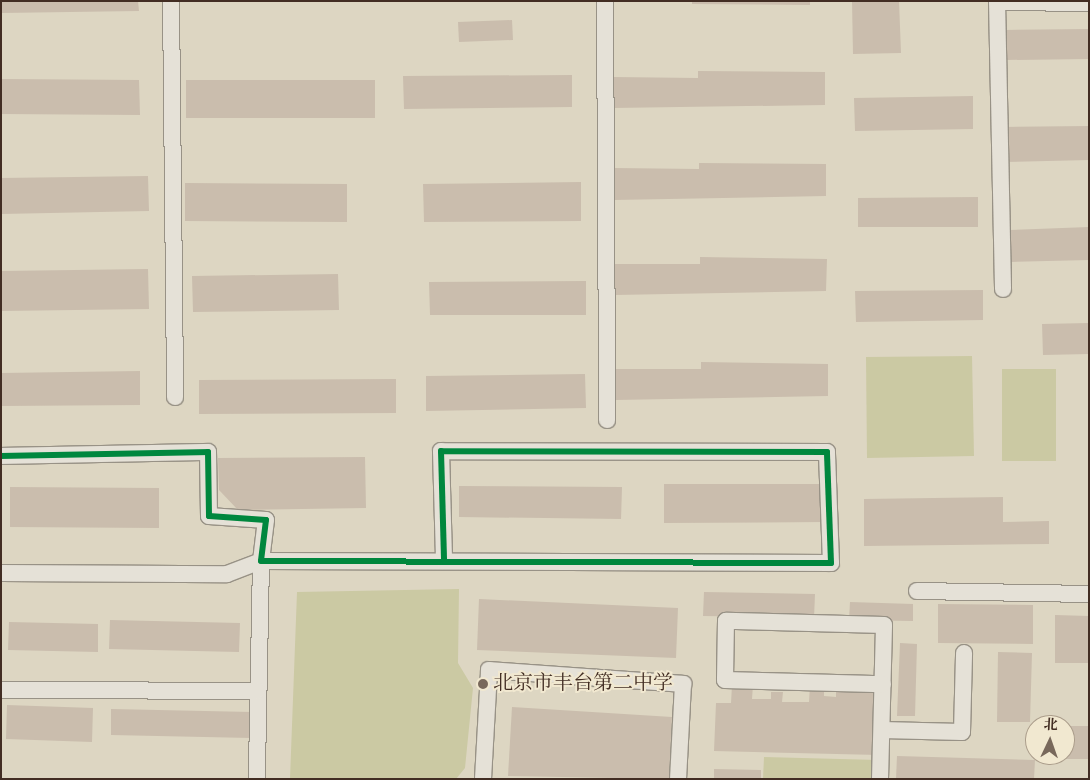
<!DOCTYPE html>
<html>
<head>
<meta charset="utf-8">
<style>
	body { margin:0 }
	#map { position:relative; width:1090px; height:780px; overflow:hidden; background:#ddd6c2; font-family:"Sorts Mill Goudy","Noto Serif SC",serif }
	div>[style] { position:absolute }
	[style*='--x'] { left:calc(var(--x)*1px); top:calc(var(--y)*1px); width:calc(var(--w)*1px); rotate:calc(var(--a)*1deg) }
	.green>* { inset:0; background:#cbc9a3 }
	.building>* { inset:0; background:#cabdad }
	.roads { filter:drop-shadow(1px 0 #989286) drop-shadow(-1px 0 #989286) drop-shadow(0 1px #989286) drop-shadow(0 -1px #989286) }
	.street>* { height:16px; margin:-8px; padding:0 8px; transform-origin:8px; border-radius:8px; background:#e5e1d7 }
	.cycleway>* { height:6px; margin:-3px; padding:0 3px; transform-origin:3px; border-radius:3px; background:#00873e }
	.dots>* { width:14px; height:14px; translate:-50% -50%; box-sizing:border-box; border:2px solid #f1e8d0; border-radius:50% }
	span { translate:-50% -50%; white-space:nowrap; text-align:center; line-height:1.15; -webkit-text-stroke:4px #f1e8d0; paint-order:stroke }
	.poi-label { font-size:20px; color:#422d23 }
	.left { translate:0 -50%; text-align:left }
	.frame { position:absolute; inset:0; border:2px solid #422d23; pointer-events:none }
	.north { position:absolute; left:1025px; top:715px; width:50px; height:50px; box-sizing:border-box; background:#f1e8d0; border:1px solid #ab9d8b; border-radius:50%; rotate:3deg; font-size:14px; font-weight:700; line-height:20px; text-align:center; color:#422d23 }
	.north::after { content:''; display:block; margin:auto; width:18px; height:22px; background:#78685b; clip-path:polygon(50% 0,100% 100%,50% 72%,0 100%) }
</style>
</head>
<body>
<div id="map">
	<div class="green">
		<div style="clip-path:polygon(972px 356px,974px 456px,867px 458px,866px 357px)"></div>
		<div style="clip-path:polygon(1002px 369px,1056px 369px,1056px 461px,1002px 461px)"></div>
		<div style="clip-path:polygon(459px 589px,458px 663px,473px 688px,465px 768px,456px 779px,290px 779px,297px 592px)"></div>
		<div style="clip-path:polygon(764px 757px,878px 760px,877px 779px,763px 779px)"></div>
	</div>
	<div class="building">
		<div style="clip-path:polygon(1px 1px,138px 1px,139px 11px,1px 13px)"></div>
		<div style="clip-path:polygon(692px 1px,810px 1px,810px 5px,692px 4px)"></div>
		<div style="clip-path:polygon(852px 1px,899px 1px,901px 53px,853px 54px)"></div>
		<div style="clip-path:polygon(512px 20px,513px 40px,459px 42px,458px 22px)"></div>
		<div style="clip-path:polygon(1089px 29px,1089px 59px,1006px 60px,1005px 30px)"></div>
		<div style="clip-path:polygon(698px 71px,825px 72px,825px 105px,613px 108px,613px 77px,698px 78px)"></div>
		<div style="clip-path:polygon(572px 75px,572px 107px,404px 109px,403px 76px)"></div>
		<div style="clip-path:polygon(1px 79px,139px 80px,140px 115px,1px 114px)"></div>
		<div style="clip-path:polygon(186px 80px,375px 80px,375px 118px,186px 118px)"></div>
		<div style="clip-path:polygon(973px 96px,973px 129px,855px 131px,854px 98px)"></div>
		<div style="clip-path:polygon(1089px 126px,1089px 160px,1005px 162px,1004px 127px)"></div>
		<div style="clip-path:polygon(699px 163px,826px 164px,826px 196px,614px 200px,614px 168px,699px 169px)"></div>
		<div style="clip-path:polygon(148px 176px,149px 211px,1px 214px,1px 178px)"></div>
		<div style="clip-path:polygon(581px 182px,581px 221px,424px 222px,423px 184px)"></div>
		<div style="clip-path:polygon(185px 183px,347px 184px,347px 222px,185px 221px)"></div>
		<div style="clip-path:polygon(978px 197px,978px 227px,858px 227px,858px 198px)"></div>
		<div style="clip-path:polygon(1089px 227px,1089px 260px,1011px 262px,1010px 230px)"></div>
		<div style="clip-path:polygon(700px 257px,827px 259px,826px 291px,615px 295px,615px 264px,700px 264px)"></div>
		<div style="clip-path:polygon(148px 269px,149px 309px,1px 311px,1px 271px)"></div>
		<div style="clip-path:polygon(338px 274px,339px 310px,193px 312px,192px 276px)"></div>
		<div style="clip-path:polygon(586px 281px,586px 315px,430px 315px,429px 282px)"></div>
		<div style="clip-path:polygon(983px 290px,983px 320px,856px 322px,855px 291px)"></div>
		<div style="clip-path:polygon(1089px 323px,1089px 354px,1043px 355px,1042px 324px)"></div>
		<div style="clip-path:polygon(701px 362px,828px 364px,828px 396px,616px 400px,616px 369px,701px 369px)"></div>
		<div style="clip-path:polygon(140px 371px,140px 405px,1px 406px,1px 373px)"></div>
		<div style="clip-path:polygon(585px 374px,586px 408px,426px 411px,426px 376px)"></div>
		<div style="clip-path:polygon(396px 379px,396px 413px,199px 414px,199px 380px)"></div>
		<div style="clip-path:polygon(365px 457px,366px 508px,238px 510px,219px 490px,218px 458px)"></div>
		<div style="clip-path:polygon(664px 484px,824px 484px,824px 522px,664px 523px)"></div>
		<div style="clip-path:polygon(459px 486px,622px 487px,621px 519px,459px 517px)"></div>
		<div style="clip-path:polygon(10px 487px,159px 488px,159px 528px,10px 527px)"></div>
		<div style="clip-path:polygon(1003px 497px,1003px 522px,1049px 521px,1049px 544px,864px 546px,864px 499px)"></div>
		<div style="clip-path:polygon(704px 592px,815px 594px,814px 618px,703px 616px)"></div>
		<div style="clip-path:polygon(479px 599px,678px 608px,676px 658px,477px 650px)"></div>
		<div style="clip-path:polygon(850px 602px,913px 604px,913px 621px,849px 620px)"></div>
		<div style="clip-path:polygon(938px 604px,1033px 605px,1033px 644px,938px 643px)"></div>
		<div style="clip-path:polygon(1055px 615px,1089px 616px,1089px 663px,1055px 663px)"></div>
		<div style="clip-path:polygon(110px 620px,240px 623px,239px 652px,109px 649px)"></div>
		<div style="clip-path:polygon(9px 622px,98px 624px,98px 652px,8px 650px)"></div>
		<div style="clip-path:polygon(900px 643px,917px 644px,915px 716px,897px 716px)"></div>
		<div style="clip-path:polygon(998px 652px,1032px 653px,1030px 722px,997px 722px)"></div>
		<div style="clip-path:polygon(732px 685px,753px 685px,752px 699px,771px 699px,771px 692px,783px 692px,782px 702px,809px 702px,810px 685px,824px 685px,824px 696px,836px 697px,836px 691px,881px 690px,879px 755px,714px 751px,716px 703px,731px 703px)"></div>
		<div style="clip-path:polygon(7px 705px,93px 708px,92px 742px,6px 739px)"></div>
		<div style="clip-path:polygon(512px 707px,672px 717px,669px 779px,508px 776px)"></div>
		<div style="clip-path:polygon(111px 709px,252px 712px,251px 738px,111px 735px)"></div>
		<div style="clip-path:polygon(1065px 726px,1089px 726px,1089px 759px,1054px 759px,1054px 755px,1065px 755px)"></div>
		<div style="clip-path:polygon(897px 756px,1035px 760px,1034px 779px,896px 779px)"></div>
		<div style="clip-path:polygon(714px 769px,761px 770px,761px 779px,714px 779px)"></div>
	</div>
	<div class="roads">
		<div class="street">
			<div style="--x:171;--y:1;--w:396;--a:89.4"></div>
			<div style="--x:605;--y:1;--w:419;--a:89.7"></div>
			<div style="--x:997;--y:1;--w:288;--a:88.8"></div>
			<div style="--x:997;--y:2;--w:92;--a:0.6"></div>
			<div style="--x:1;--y:456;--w:207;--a:-1.1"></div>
			<div style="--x:208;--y:452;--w:64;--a:89.1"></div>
			<div style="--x:209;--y:516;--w:57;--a:4"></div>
			<div style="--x:266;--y:520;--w:41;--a:97"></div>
			<div style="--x:261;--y:561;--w:570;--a:0.2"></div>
			<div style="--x:831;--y:563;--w:111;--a:-92.1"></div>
			<div style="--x:827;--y:452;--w:386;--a:-179.9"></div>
			<div style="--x:441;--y:451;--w:110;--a:88.4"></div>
			<div style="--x:1;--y:573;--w:226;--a:0.3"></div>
			<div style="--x:227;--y:574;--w:36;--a:-21"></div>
			<div style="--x:261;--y:561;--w:218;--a:91.1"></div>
			<div style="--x:917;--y:591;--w:172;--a:1"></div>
			<div style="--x:1;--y:690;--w:256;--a:0.2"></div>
			<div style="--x:882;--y:730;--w:80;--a:1.4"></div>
			<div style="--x:962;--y:732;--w:79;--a:-88.5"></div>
			<div style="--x:483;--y:779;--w:109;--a:-86.8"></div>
			<div style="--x:489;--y:670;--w:195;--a:4.1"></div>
			<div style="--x:683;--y:684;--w:95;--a:93"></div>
			<div style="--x:880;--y:779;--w:154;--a:-88.5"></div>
			<div style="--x:884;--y:625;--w:158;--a:-178.5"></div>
			<div style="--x:726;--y:621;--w:59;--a:91"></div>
			<div style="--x:725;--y:680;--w:158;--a:1.5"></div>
		</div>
	</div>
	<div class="cycleway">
		<div style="--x:1;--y:456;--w:207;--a:-1.1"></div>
		<div style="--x:208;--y:452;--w:64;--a:89.1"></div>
		<div style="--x:209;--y:516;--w:57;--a:4"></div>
		<div style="--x:266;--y:520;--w:41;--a:97"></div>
		<div style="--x:261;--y:561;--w:570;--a:0.2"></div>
		<div style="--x:831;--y:563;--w:111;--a:-92.1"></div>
		<div style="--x:827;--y:452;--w:386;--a:-179.9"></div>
		<div style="--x:441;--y:451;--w:110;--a:88.4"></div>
	</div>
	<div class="dots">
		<div style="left:483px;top:684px;background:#78685b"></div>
	</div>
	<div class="poi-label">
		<span class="left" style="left:493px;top:684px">北京市丰台第二中学</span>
	</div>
	<div class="frame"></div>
	<div class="north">北</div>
</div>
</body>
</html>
